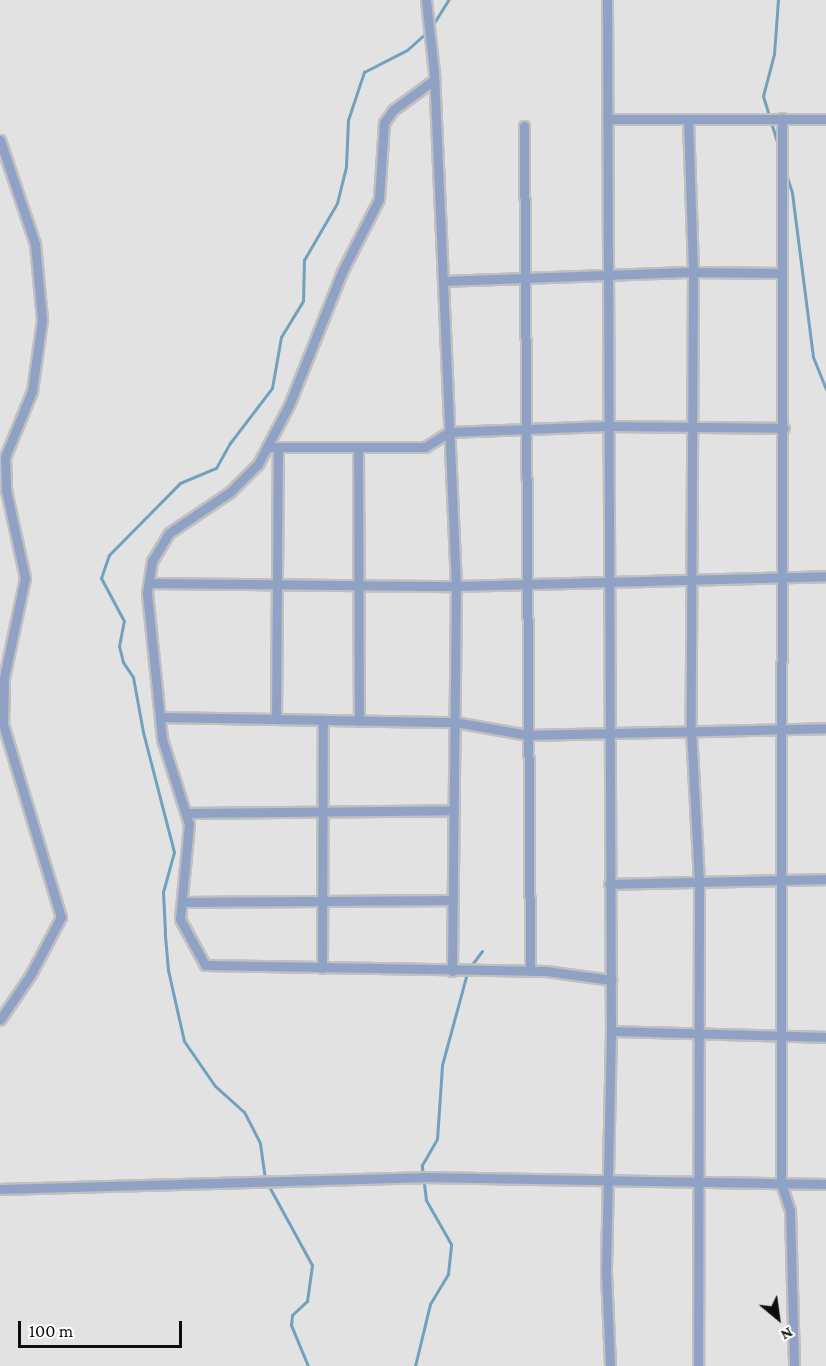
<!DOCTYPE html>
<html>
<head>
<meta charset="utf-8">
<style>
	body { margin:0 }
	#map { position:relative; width:826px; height:1366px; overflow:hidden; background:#e2e2e3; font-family:"Crimson Pro",serif }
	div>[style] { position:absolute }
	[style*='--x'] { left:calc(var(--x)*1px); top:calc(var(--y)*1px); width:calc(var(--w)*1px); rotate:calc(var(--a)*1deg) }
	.stream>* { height:3px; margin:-1.5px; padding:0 1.5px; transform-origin:1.5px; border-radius:1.5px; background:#72a1be }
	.roads { filter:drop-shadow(2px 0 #c0c0c1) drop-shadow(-2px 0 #c0c0c1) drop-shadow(0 2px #c0c0c1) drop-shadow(0 -2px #c0c0c1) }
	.street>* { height:9px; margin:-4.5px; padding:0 4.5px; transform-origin:4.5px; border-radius:4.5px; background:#8fa2c5 }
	span { translate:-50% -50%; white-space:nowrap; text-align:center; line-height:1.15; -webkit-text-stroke:5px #fff; paint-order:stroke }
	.north { position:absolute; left:748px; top:1288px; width:60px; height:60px; -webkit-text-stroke:4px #fff; paint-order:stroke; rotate:151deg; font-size:16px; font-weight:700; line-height:24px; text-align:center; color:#0d0d0e }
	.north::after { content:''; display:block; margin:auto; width:21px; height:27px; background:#0d0d0e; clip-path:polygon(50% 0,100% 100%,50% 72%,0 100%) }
	.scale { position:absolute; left:18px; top:1321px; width:164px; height:27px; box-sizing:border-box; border:3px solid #0d0d0e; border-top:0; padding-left:8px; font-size:18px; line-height:21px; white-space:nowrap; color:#0d0d0e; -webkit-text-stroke:4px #fff; paint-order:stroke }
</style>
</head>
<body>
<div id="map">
	<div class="stream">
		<div style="--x:432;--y:26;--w:31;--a:-58"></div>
		<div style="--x:778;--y:145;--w:51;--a:-107"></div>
		<div style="--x:763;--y:96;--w:43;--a:-75.3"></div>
		<div style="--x:774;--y:54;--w:54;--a:-85.8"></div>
		<div style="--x:785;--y:171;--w:23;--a:72"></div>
		<div style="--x:792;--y:193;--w:165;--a:82.7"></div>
		<div style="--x:813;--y:357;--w:35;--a:68"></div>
		<div style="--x:470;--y:967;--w:20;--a:-53"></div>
		<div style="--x:308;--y:1366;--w:44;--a:-112.5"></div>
		<div style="--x:291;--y:1325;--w:10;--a:-84"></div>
		<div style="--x:292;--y:1315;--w:21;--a:-43"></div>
		<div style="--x:307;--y:1301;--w:36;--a:-82"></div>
		<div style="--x:312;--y:1265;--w:98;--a:-118.7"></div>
		<div style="--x:265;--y:1179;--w:36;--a:-98"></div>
		<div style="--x:260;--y:1143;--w:35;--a:-117"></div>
		<div style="--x:244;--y:1112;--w:39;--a:-138"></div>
		<div style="--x:215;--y:1086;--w:55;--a:-124.6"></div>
		<div style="--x:184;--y:1041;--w:73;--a:-102.7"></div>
		<div style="--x:168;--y:970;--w:38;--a:-95"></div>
		<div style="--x:165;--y:932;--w:40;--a:-92.9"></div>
		<div style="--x:163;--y:892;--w:41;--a:-74.6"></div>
		<div style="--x:174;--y:852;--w:124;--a:-104.5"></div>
		<div style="--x:143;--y:732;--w:56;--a:-100.3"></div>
		<div style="--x:133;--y:677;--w:18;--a:-124"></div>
		<div style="--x:123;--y:662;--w:16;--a:-104"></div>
		<div style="--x:119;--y:646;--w:25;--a:-79"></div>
		<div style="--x:124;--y:621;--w:49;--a:-118.1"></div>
		<div style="--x:101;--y:578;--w:24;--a:-71"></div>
		<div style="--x:109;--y:555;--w:101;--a:-45.4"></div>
		<div style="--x:180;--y:483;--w:39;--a:-23"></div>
		<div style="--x:216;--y:468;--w:29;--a:-61"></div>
		<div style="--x:230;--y:443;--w:69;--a:-52.6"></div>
		<div style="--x:272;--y:388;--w:52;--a:-80"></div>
		<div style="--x:281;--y:337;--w:42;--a:-58.6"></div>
		<div style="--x:303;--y:301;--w:41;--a:-88.6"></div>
		<div style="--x:304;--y:260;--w:66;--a:-59.9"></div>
		<div style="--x:337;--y:203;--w:38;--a:-76"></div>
		<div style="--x:346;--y:166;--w:46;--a:-87.5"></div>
		<div style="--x:348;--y:120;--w:51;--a:-71.6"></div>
		<div style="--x:364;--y:72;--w:48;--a:-27.1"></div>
		<div style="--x:407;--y:50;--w:28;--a:-42"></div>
		<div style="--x:415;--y:1366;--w:64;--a:-76.4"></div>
		<div style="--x:430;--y:1304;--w:35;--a:-59"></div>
		<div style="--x:448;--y:1274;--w:30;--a:-84"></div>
		<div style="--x:451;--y:1244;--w:51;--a:-119.6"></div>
		<div style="--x:426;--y:1200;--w:35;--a:-97"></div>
		<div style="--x:422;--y:1165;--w:30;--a:-60"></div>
		<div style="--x:437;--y:1139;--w:74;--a:-86.1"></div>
		<div style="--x:442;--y:1065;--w:95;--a:-74.8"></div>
	</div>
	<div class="roads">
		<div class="street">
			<div style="--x:426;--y:0;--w:72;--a:83.7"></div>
			<div style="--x:434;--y:72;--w:514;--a:87.55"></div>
			<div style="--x:456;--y:586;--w:385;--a:90.6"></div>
			<div style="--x:607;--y:0;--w:1031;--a:89.78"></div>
			<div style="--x:611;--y:1031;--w:242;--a:91.2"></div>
			<div style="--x:606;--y:1273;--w:93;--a:87.5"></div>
			<div style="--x:434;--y:80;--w:51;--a:143.8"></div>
			<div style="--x:393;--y:110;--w:16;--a:125"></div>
			<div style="--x:384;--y:123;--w:76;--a:93.8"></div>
			<div style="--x:379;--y:199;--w:82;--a:116.9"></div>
			<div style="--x:342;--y:272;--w:143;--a:111.7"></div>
			<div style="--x:289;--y:405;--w:67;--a:117.7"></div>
			<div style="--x:258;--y:464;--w:40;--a:135"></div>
			<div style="--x:230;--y:492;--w:73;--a:146.1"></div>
			<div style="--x:169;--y:533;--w:33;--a:121"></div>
			<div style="--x:152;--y:561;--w:32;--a:99"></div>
			<div style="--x:147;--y:593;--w:147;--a:84.1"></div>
			<div style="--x:162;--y:739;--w:89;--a:72.4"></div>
			<div style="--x:189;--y:824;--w:95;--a:95.4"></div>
			<div style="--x:180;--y:919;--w:52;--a:61.5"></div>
			<div style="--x:205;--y:965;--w:341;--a:1"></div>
			<div style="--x:546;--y:971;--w:66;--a:7.9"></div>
			<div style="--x:782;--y:118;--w:1065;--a:90.05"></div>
			<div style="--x:781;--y:1183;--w:28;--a:72"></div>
			<div style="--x:790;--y:1210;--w:156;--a:88.5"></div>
			<div style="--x:607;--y:119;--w:219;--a:0"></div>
			<div style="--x:688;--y:119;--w:153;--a:88.1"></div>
			<div style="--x:693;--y:272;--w:457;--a:90.3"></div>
			<div style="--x:691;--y:729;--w:152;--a:87"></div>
			<div style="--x:699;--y:881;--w:485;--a:90.1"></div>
			<div style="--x:524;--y:126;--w:845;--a:89.59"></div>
			<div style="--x:0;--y:140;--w:110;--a:71.4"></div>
			<div style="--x:35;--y:244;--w:76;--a:84.7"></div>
			<div style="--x:42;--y:320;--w:72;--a:98"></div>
			<div style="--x:32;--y:391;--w:71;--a:112.2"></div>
			<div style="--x:5;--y:457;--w:33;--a:88"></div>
			<div style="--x:6;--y:490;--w:90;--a:77.8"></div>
			<div style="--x:25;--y:578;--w:102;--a:101.9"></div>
			<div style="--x:4;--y:678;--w:46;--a:91.2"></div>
			<div style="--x:3;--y:724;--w:202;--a:73.3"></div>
			<div style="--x:61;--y:917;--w:64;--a:117.8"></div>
			<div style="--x:31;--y:974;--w:55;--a:124"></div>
			<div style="--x:443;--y:281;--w:250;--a:-2.1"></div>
			<div style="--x:693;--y:272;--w:89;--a:0.6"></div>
			<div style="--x:267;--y:447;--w:158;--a:0"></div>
			<div style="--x:425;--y:447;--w:28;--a:-32"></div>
			<div style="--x:449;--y:432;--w:157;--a:-2.2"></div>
			<div style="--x:606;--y:426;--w:178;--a:0.6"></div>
			<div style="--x:358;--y:447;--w:274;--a:89.8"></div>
			<div style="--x:149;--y:583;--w:307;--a:0.6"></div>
			<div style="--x:456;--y:586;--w:370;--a:-1.5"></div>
			<div style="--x:161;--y:717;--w:294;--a:1"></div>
			<div style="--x:455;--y:722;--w:74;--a:10.1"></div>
			<div style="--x:528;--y:735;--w:298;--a:-1.3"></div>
			<div style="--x:276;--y:719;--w:272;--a:-89.6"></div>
			<div style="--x:186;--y:813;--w:268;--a:-0.6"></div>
			<div style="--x:609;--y:884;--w:217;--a:-1.3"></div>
			<div style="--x:182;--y:902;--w:271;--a:-0.4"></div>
			<div style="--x:322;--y:968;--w:248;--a:-89.8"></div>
			<div style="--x:611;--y:1031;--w:215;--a:1.6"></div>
			<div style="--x:0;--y:1189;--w:422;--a:-1.6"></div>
			<div style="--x:422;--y:1177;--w:404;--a:1"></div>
		</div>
	</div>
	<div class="north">N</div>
	<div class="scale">100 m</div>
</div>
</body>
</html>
